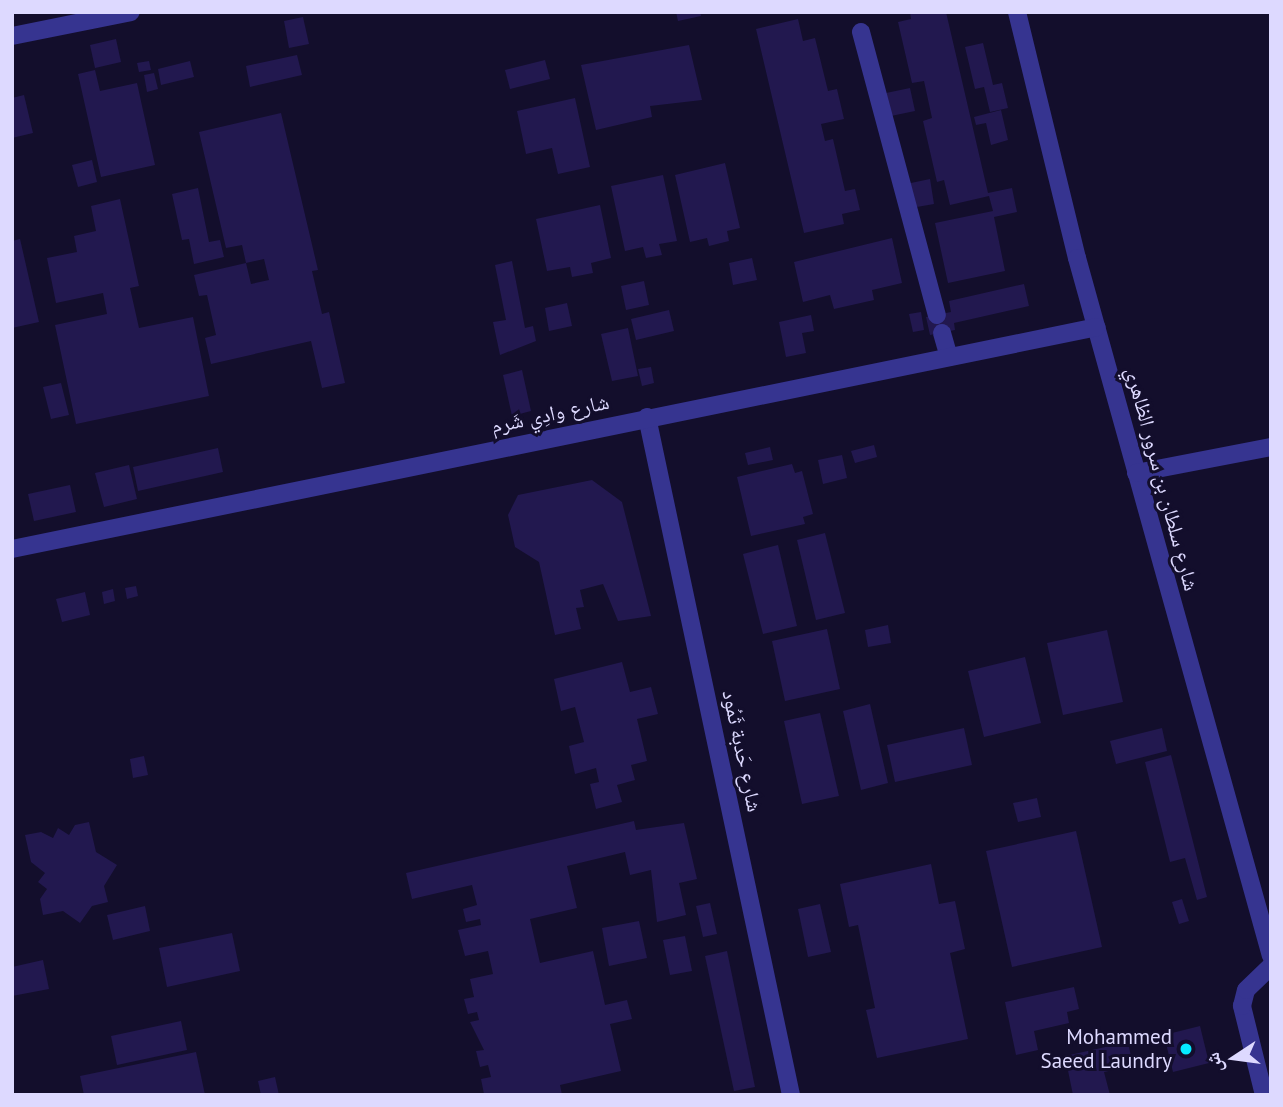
<!DOCTYPE html>
<html>
<head>
<meta charset="utf-8">
<style>
	body { margin:0 }
	#map { position:relative; width:1283px; height:1107px; overflow:hidden; background:#130e2c; font-family:"PT Sans","Noto Naskh Arabic",sans-serif }
	div>[style] { position:absolute }
	[style*='--x'] { left:calc(var(--x)*1px); top:calc(var(--y)*1px); width:calc(var(--w)*1px); rotate:calc(var(--a)*1deg) }
	.building>* { inset:0; background:#22184f }
	.minor>* { height:18px; margin:-9px; padding:0 9px; transform-origin:9px; border-radius:9px; background:#363490 }
	.dots>* { width:19px; height:19px; translate:-50% -50%; box-sizing:border-box; border:4px solid #130e2c; border-radius:50% }
	span { translate:-50% -50%; white-space:nowrap; text-align:center; line-height:1.15; -webkit-text-stroke:6px #130e2c; paint-order:stroke }
	.street-label { font-size:21px; color:#ddd9ff }
	.poi-label { font-size:21px; color:#ddd9ff }
	.right { translate:-100% -50%; text-align:right }
	.frame { position:absolute; inset:0; border:14px solid #ddd9ff; pointer-events:none }
	.north { position:absolute; left:1199px; top:1023px; width:70px; height:70px; -webkit-text-stroke:5px #130e2c; paint-order:stroke; rotate:257deg; font-size:19px; font-weight:700; line-height:28px; text-align:center; color:#ddd9ff }
	.north::after { content:''; display:block; margin:auto; width:24px; height:32px; background:#ddd9ff; clip-path:polygon(50% 0,100% 100%,50% 72%,0 100%) }
</style>
</head>
<body>
<div id="map">
	<div class="building">
		<div style="clip-path:polygon(676px 12px,700px 12px,701px 16px,678px 21px)"></div>
		<div style="clip-path:polygon(910px 12px,946px 12px,988px 193px,1012px 188px,1017px 212px,994px 217px,1005px 271px,948px 283px,935px 223px,993px 211px,989px 196px,950px 205px,944px 180px,937px 182px,923px 121px,932px 118px,924px 81px,912px 83px,898px 22px,911px 19px)"></div>
		<div style="clip-path:polygon(303px 17px,309px 44px,289px 48px,284px 21px)"></div>
		<div style="clip-path:polygon(798px 19px,803px 41px,815px 38px,828px 91px,837px 89px,844px 119px,821px 124px,825px 141px,833px 139px,845px 191px,855px 189px,860px 210px,842px 214px,844px 224px,804px 233px,756px 29px)"></div>
		<div style="clip-path:polygon(116px 39px,121px 62px,95px 68px,90px 45px)"></div>
		<div style="clip-path:polygon(983px 43px,993px 85px,1002px 83px,1008px 108px,990px 112px,984px 87px,975px 89px,965px 47px)"></div>
		<div style="clip-path:polygon(689px 45px,702px 100px,650px 106px,652px 117px,596px 130px,581px 65px)"></div>
		<div style="clip-path:polygon(297px 55px,302px 75px,250px 87px,246px 66px)"></div>
		<div style="clip-path:polygon(545px 60px,550px 79px,510px 89px,505px 70px)"></div>
		<div style="clip-path:polygon(149px 61px,151px 70px,139px 72px,137px 63px)"></div>
		<div style="clip-path:polygon(190px 61px,194px 77px,161px 85px,158px 69px)"></div>
		<div style="clip-path:polygon(95px 70px,100px 91px,137px 83px,155px 165px,101px 177px,78px 74px)"></div>
		<div style="clip-path:polygon(154px 73px,158px 89px,147px 92px,144px 75px)"></div>
		<div style="clip-path:polygon(910px 88px,915px 111px,891px 116px,886px 93px)"></div>
		<div style="clip-path:polygon(24px 95px,33px 133px,12px 138px,12px 98px)"></div>
		<div style="clip-path:polygon(575px 98px,590px 167px,558px 174px,552px 148px,526px 154px,517px 111px)"></div>
		<div style="clip-path:polygon(1001px 110px,1008px 140px,991px 145px,986px 123px,976px 125px,974px 117px)"></div>
		<div style="clip-path:polygon(281px 113px,318px 270px,312px 271px,322px 314px,329px 312px,345px 383px,322px 388px,311px 341px,211px 364px,205px 338px,216px 335px,207px 295px,199px 296px,194px 275px,246px 263px,251px 284px,269px 280px,264px 259px,246px 263px,242px 245px,226px 248px,199px 132px)"></div>
		<div style="clip-path:polygon(92px 160px,97px 182px,78px 187px,72px 165px)"></div>
		<div style="clip-path:polygon(725px 163px,740px 228px,727px 231px,729px 241px,709px 246px,707px 238px,690px 242px,675px 175px)"></div>
		<div style="clip-path:polygon(663px 175px,677px 241px,659px 244px,662px 255px,646px 258px,643px 247px,625px 251px,611px 186px)"></div>
		<div style="clip-path:polygon(930px 179px,934px 204px,911px 208px,906px 184px)"></div>
		<div style="clip-path:polygon(198px 188px,209px 242px,220px 240px,224px 257px,194px 264px,189px 239px,182px 240px,172px 194px)"></div>
		<div style="clip-path:polygon(120px 199px,139px 286px,130px 288px,139px 328px,193px 317px,209px 396px,76px 424px,55px 325px,107px 314px,103px 293px,56px 303px,47px 258px,77px 252px,74px 236px,96px 231px,91px 206px)"></div>
		<div style="clip-path:polygon(600px 205px,611px 258px,591px 263px,593px 273px,572px 277px,570px 267px,547px 271px,536px 219px)"></div>
		<div style="clip-path:polygon(892px 238px,902px 283px,872px 290px,874px 300px,834px 309px,830px 295px,803px 302px,794px 262px)"></div>
		<div style="clip-path:polygon(20px 239px,39px 322px,12px 328px,12px 241px)"></div>
		<div style="clip-path:polygon(752px 258px,757px 280px,733px 285px,729px 263px)"></div>
		<div style="clip-path:polygon(512px 261px,525px 328px,533px 326px,536px 341px,500px 355px,493px 322px,506px 320px,495px 265px)"></div>
		<div style="clip-path:polygon(644px 281px,649px 305px,626px 310px,621px 286px)"></div>
		<div style="clip-path:polygon(1024px 284px,1029px 306px,954px 323px,955px 330px,930px 335px,926px 317px,951px 312px,949px 301px)"></div>
		<div style="clip-path:polygon(567px 303px,572px 326px,549px 331px,545px 308px)"></div>
		<div style="clip-path:polygon(669px 310px,674px 331px,636px 340px,631px 319px)"></div>
		<div style="clip-path:polygon(921px 312px,924px 330px,913px 332px,909px 314px)"></div>
		<div style="clip-path:polygon(811px 315px,814px 331px,802px 333px,806px 353px,786px 357px,779px 322px)"></div>
		<div style="clip-path:polygon(628px 328px,638px 376px,612px 381px,601px 334px)"></div>
		<div style="clip-path:polygon(651px 367px,654px 383px,642px 386px,638px 369px)"></div>
		<div style="clip-path:polygon(522px 370px,531px 411px,512px 416px,503px 375px)"></div>
		<div style="clip-path:polygon(61px 383px,69px 415px,51px 419px,43px 387px)"></div>
		<div style="clip-path:polygon(874px 445px,877px 457px,855px 463px,851px 451px)"></div>
		<div style="clip-path:polygon(770px 447px,773px 460px,748px 465px,745px 453px)"></div>
		<div style="clip-path:polygon(218px 448px,223px 472px,138px 491px,133px 467px)"></div>
		<div style="clip-path:polygon(842px 455px,847px 478px,823px 484px,818px 460px)"></div>
		<div style="clip-path:polygon(792px 464px,795px 473px,802px 471px,813px 514px,803px 517px,805px 524px,751px 536px,737px 477px)"></div>
		<div style="clip-path:polygon(129px 465px,137px 499px,104px 507px,95px 473px)"></div>
		<div style="clip-path:polygon(592px 480px,622px 502px,651px 616px,618px 621px,603px 584px,580px 590px,584px 607px,576px 608px,581px 629px,555px 635px,539px 562px,515px 547px,508px 515px,518px 495px)"></div>
		<div style="clip-path:polygon(70px 485px,76px 512px,34px 521px,28px 494px)"></div>
		<div style="clip-path:polygon(825px 533px,845px 613px,816px 620px,797px 540px)"></div>
		<div style="clip-path:polygon(778px 545px,797px 626px,763px 634px,743px 554px)"></div>
		<div style="clip-path:polygon(136px 586px,138px 596px,127px 599px,125px 588px)"></div>
		<div style="clip-path:polygon(113px 589px,115px 601px,104px 604px,102px 592px)"></div>
		<div style="clip-path:polygon(85px 592px,90px 615px,62px 622px,56px 599px)"></div>
		<div style="clip-path:polygon(888px 625px,891px 643px,868px 647px,865px 630px)"></div>
		<div style="clip-path:polygon(827px 629px,840px 689px,785px 701px,772px 641px)"></div>
		<div style="clip-path:polygon(1107px 630px,1123px 702px,1063px 715px,1047px 643px)"></div>
		<div style="clip-path:polygon(1025px 657px,1041px 723px,984px 737px,968px 671px)"></div>
		<div style="clip-path:polygon(622px 662px,630px 692px,651px 687px,658px 714px,637px 719px,647px 761px,631px 765px,635px 780px,617px 785px,622px 802px,596px 809px,590px 784px,599px 782px,596px 768px,575px 774px,569px 746px,584px 742px,575px 707px,561px 711px,554px 679px)"></div>
		<div style="clip-path:polygon(870px 704px,888px 783px,861px 790px,843px 711px)"></div>
		<div style="clip-path:polygon(820px 713px,839px 796px,802px 804px,784px 721px)"></div>
		<div style="clip-path:polygon(964px 728px,972px 765px,895px 782px,887px 745px)"></div>
		<div style="clip-path:polygon(1162px 728px,1167px 751px,1116px 764px,1110px 741px)"></div>
		<div style="clip-path:polygon(1171px 755px,1207px 897px,1197px 900px,1185px 858px,1170px 862px,1145px 762px)"></div>
		<div style="clip-path:polygon(144px 756px,148px 775px,133px 778px,130px 759px)"></div>
		<div style="clip-path:polygon(1037px 798px,1041px 817px,1018px 822px,1013px 803px)"></div>
		<div style="clip-path:polygon(634px 821px,636px 830px,684px 823px,697px 879px,679px 883px,686px 915px,657px 922px,651px 870px,630px 875px,625px 852px,567px 866px,577px 908px,530px 919px,540px 963px,593px 951px,605px 1005px,627px 1000px,632px 1019px,610px 1024px,621px 1071px,560px 1085px,562px 1095px,484px 1094px,481px 1079px,491px 1077px,488px 1065px,480px 1067px,476px 1051px,484px 1050px,470px 1022px,479px 1020px,477px 1012px,468px 1014px,464px 999px,474px 997px,470px 979px,493px 974px,488px 951px,465px 956px,458px 930px,481px 925px,480px 919px,466px 922px,463px 909px,477px 905px,472px 885px,412px 899px,406px 873px)"></div>
		<div style="clip-path:polygon(89px 822px,96px 852px,117px 865px,104px 886px,108px 902px,92px 906px,80px 923px,63px 911px,43px 915px,40px 899px,47px 889px,38px 882px,45px 873px,31px 862px,25px 835px,41px 832px,53px 838px,58px 828px,69px 835px,75px 825px)"></div>
		<div style="clip-path:polygon(1076px 831px,1102px 947px,1012px 967px,986px 851px)"></div>
		<div style="clip-path:polygon(931px 864px,939px 904px,955px 901px,965px 949px,950px 953px,968px 1039px,877px 1058px,866px 1010px,875px 1008px,858px 925px,849px 927px,840px 884px)"></div>
		<div style="clip-path:polygon(1182px 899px,1189px 921px,1179px 924px,1172px 902px)"></div>
		<div style="clip-path:polygon(710px 903px,717px 934px,703px 937px,696px 906px)"></div>
		<div style="clip-path:polygon(820px 904px,831px 952px,808px 957px,798px 909px)"></div>
		<div style="clip-path:polygon(145px 906px,150px 931px,113px 940px,107px 915px)"></div>
		<div style="clip-path:polygon(639px 921px,647px 958px,609px 966px,602px 928px)"></div>
		<div style="clip-path:polygon(232px 933px,240px 971px,167px 987px,159px 948px)"></div>
		<div style="clip-path:polygon(685px 936px,692px 971px,670px 975px,663px 940px)"></div>
		<div style="clip-path:polygon(727px 951px,755px 1087px,734px 1091px,705px 956px)"></div>
		<div style="clip-path:polygon(43px 960px,49px 989px,12px 996px,12px 967px)"></div>
		<div style="clip-path:polygon(1074px 987px,1079px 1009px,1067px 1012px,1069px 1023px,1034px 1031px,1038px 1050px,1016px 1055px,1005px 1002px)"></div>
		<div style="clip-path:polygon(181px 1021px,187px 1050px,117px 1065px,111px 1036px)"></div>
		<div style="clip-path:polygon(1200px 1026px,1209px 1063px,1173px 1072px,1164px 1035px)"></div>
		<div style="clip-path:polygon(1128px 1042px,1133px 1066px,1104px 1072px,1110px 1095px,1073px 1095px,1065px 1056px)"></div>
		<div style="clip-path:polygon(196px 1052px,205px 1095px,84px 1095px,80px 1076px)"></div>
		<div style="clip-path:polygon(275px 1077px,279px 1095px,261px 1095px,258px 1081px)"></div>
	</div>
	<div class="minor">
		<div style="--x:1017;--y:12;--w:253;--a:76.3"></div>
		<div style="--x:1077;--y:258;--w:724;--a:74.47"></div>
		<div style="--x:861;--y:32;--w:293;--a:75"></div>
		<div style="--x:12;--y:36;--w:121;--a:-11.4"></div>
		<div style="--x:942;--y:333;--w:25;--a:74"></div>
		<div style="--x:647;--y:417;--w:693;--a:78.01"></div>
		<div style="--x:1136;--y:473;--w:137;--a:-10.9"></div>
		<div style="--x:12;--y:549;--w:1107;--a:-11.56"></div>
		<div style="--x:1264;--y:1095;--w:92;--a:-103.9"></div>
		<div style="--x:1242;--y:1006;--w:16;--a:-76"></div>
		<div style="--x:1246;--y:990;--w:35;--a:-44"></div>
	</div>
	<div class="dots">
		<div style="left:1186px;top:1049px;background:#05eaff"></div>
	</div>
	<div class="street-label">
		<span style="left:550px;top:414px;rotate:-12deg">شارع وادِي شَرم</span>
		<span style="left:1162px;top:479px;rotate:75deg">شارع سلطان بن سرور الظاهري</span>
		<span style="left:742px;top:751px;rotate:78deg">شارع حَدبة ثَمُود</span>
	</div>
	<div class="poi-label">
		<span class="right" style="left:1172px;top:1049px">Mohammed<br>Saeed Laundry</span>
	</div>
	<div class="frame"></div>
	<div class="north">ش</div>
</div>
</body>
</html>
